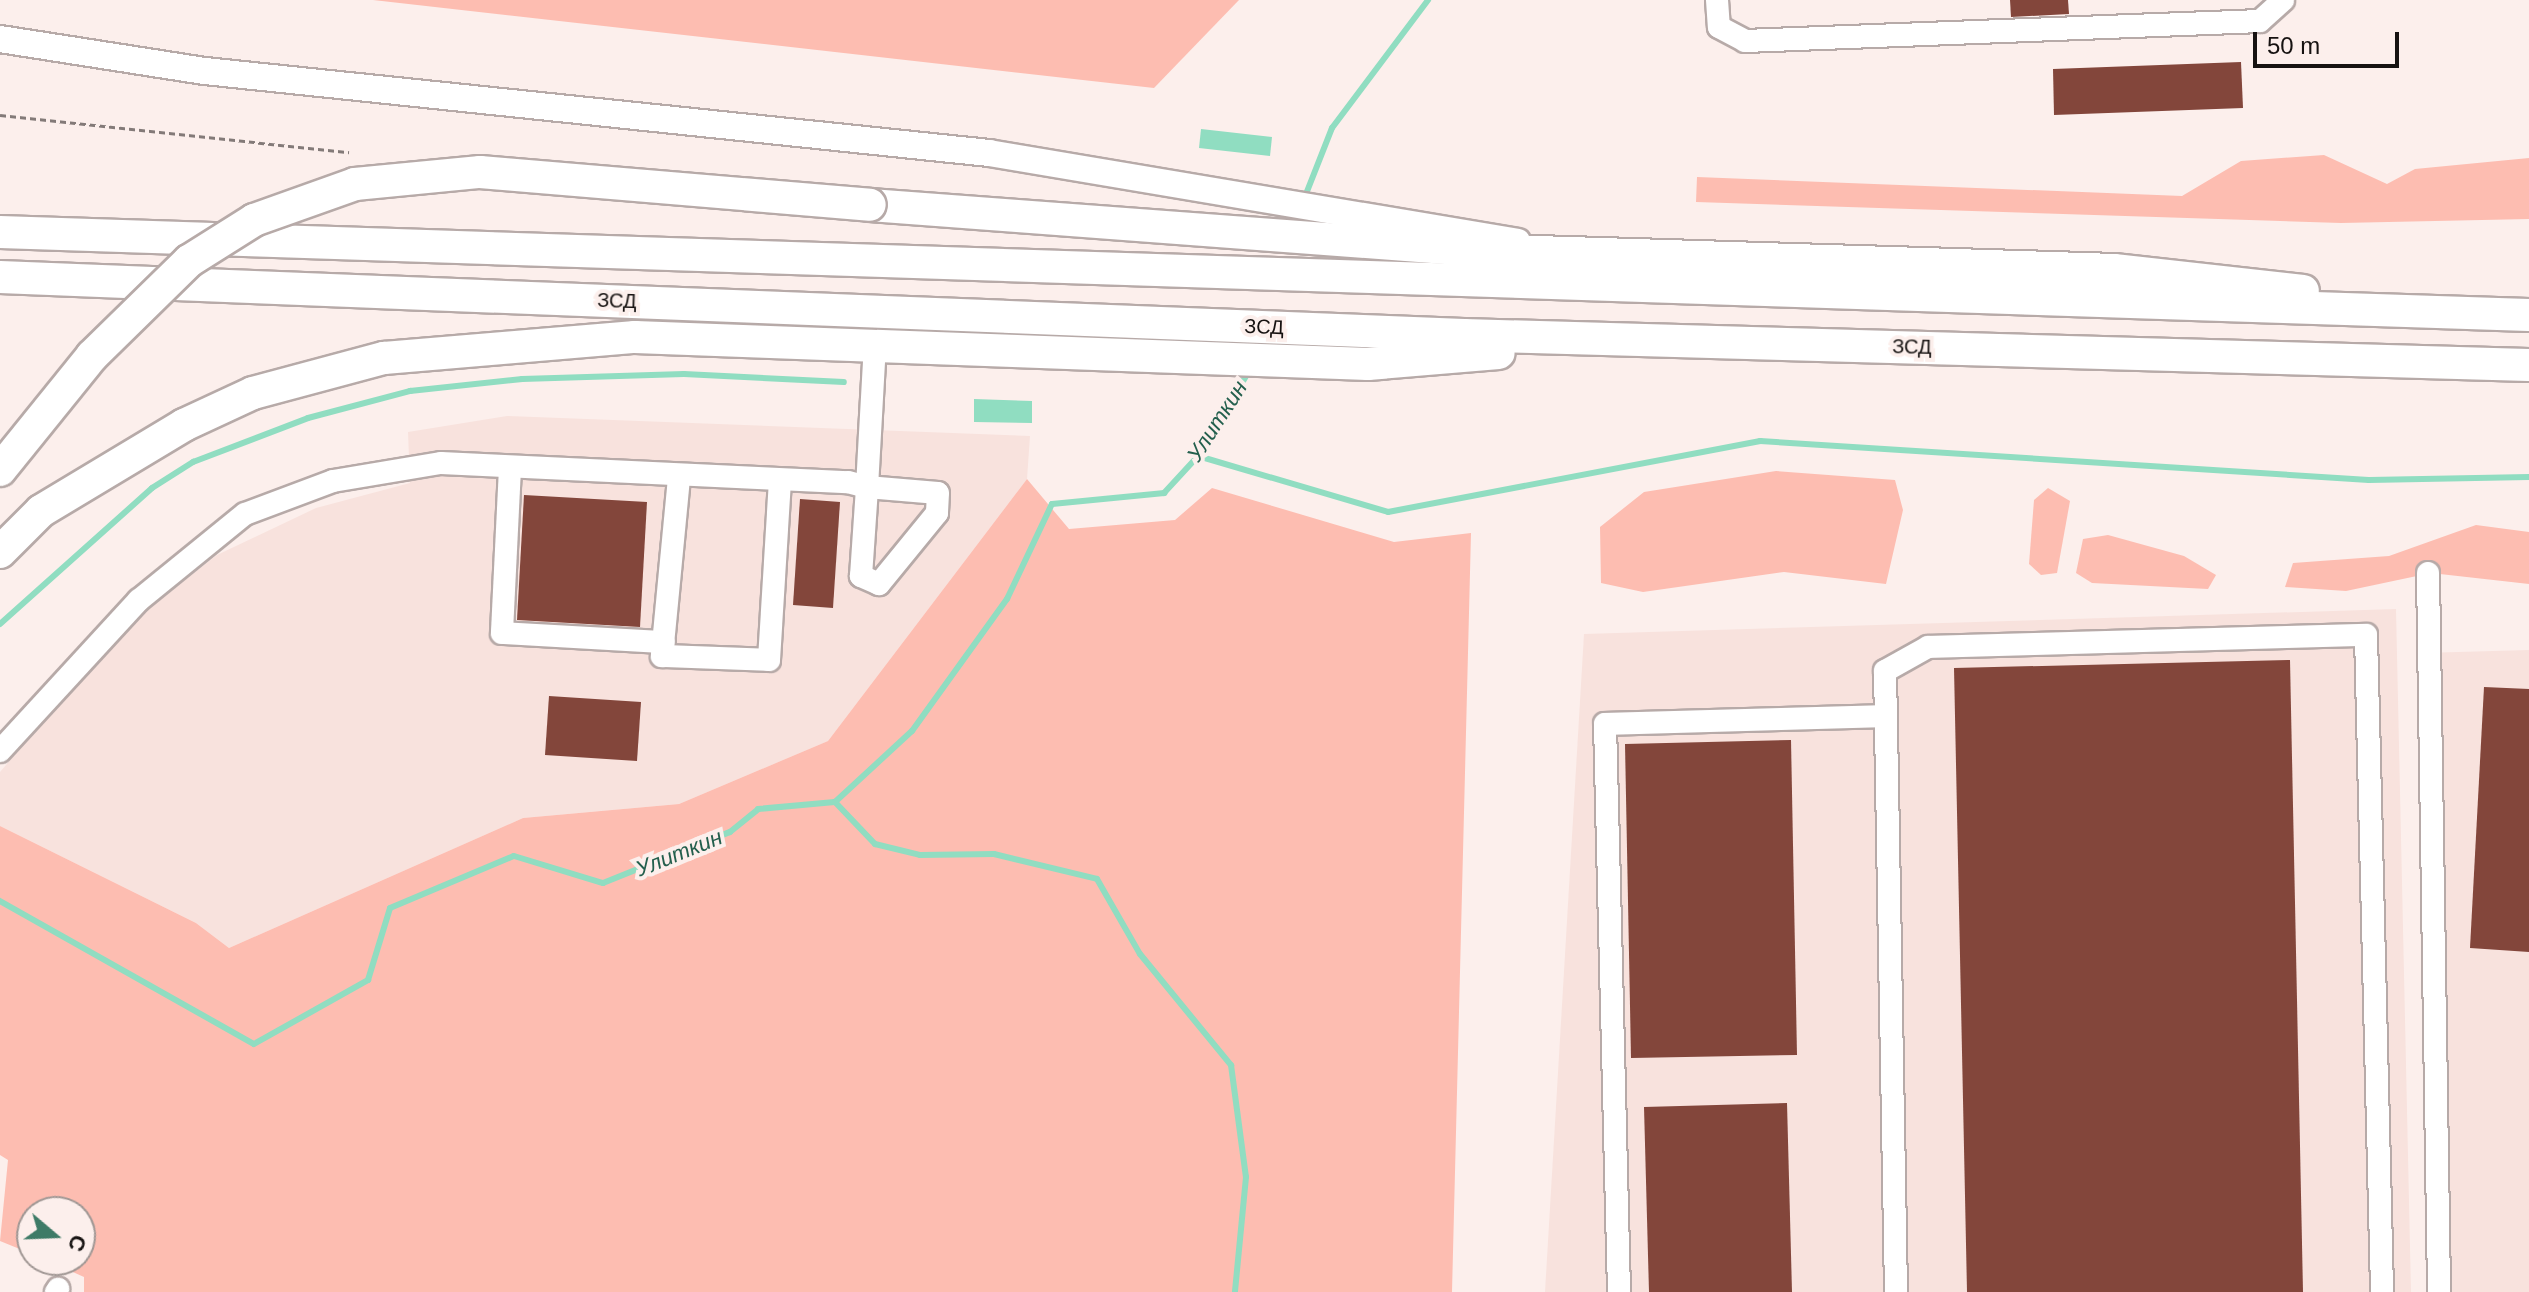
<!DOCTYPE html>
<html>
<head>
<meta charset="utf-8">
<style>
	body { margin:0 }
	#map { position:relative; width:2529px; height:1292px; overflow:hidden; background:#fcefec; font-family:Arial,sans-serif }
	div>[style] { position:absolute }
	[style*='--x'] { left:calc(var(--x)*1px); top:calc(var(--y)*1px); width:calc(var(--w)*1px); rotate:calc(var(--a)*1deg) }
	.built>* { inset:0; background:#f8e2dd }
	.green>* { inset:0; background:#fdbdb1 }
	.water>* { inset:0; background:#90ddc1 }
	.stream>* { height:6px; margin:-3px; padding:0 3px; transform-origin:3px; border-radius:3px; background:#90ddc1 }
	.building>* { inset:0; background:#83463b }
	.path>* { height:3px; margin-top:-1.5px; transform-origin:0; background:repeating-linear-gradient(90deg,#837a78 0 6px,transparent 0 10px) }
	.roads { filter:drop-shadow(2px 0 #b7aaa8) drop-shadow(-2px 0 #b7aaa8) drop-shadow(0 2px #b7aaa8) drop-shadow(0 -2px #b7aaa8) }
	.minor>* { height:22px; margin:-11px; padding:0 11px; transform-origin:11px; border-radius:11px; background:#fff }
	.major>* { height:26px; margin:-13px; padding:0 13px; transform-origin:13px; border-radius:13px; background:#fff }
	.highway>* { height:32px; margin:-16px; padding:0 16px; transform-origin:16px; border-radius:16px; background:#fff }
	.bridges { filter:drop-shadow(2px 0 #b7aaa8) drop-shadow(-2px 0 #b7aaa8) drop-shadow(0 2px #b7aaa8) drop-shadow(0 -2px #b7aaa8) }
	.highway-bridge>* { height:32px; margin:-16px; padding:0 16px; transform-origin:16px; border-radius:16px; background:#fff }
	span { translate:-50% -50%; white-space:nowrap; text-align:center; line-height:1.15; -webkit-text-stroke:8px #fcefec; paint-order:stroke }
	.street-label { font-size:20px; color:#161211 }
	.water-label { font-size:22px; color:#235f4d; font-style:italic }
	.north { position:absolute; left:16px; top:1196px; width:80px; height:80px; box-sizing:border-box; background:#fcefec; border:2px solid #a09794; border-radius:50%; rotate:109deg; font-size:22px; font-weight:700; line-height:32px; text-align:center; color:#161211 }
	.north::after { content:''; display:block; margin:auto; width:28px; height:36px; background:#3e7b67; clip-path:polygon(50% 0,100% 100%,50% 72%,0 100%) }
	.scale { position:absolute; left:2253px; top:32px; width:146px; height:36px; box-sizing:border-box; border:4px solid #161211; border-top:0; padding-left:10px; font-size:24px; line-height:28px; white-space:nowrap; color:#161211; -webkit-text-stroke:6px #fcefec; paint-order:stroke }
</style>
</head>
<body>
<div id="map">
	<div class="built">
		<div style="clip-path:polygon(507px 416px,1030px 436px,1027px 479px,828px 741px,679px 804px,523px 818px,229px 948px,196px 923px,0 826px,0 772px,126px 626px,217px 555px,316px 508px,410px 483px,408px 432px)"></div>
		<div style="clip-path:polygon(2396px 609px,2411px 1292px,1545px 1292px,1584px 634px)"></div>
		<div style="clip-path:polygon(2529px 650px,2529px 1292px,2442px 1292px,2422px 653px)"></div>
	</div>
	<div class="green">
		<div style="clip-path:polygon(373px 0,1239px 0,1154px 88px)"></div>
		<div style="clip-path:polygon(2324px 155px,2387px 184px,2415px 169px,2529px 158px,2529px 219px,2341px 223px,1696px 202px,1697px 177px,2182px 196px,2241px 161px)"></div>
		<div style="clip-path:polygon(1776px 471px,1895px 480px,1903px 510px,1886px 584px,1784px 572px,1643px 592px,1601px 583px,1600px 527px,1644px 492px)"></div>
		<div style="clip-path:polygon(1027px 479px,1069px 529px,1175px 520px,1212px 488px,1394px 542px,1471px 533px,1452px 1292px,84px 1292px,84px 1277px,46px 1260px,80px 1260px,80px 1212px,32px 1212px,32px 1254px,0 1241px,8px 1160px,0 1155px,0 826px,196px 923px,229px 948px,523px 818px,679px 804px,828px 741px)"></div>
		<div style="clip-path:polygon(2048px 488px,2070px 501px,2057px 573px,2041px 575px,2029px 564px,2034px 500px)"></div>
		<div style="clip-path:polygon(2476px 525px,2529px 532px,2529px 584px,2431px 573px,2346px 591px,2285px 587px,2293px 563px,2389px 556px)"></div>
		<div style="clip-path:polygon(2108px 535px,2184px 556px,2216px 575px,2208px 589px,2092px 583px,2076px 573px,2083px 539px)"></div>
	</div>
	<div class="water">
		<div style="clip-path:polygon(1201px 129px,1272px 137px,1270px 156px,1199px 148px)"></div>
		<div style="clip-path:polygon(974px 399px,1032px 401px,1032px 423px,974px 422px)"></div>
	</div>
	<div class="stream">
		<div style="--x:1306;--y:194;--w:71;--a:-68.5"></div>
		<div style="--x:1332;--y:128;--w:160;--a:-53.1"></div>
		<div style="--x:1198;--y:456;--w:198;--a:16.4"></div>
		<div style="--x:1388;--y:512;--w:379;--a:-10.8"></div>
		<div style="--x:1760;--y:441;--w:610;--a:3.66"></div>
		<div style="--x:2369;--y:480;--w:160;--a:-1.1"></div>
		<div style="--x:0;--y:624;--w:204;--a:-41.8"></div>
		<div style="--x:152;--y:488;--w:49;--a:-32.4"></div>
		<div style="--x:193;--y:462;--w:123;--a:-20.9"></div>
		<div style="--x:308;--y:418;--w:106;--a:-14.8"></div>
		<div style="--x:410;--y:391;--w:113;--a:-6.1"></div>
		<div style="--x:522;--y:379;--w:162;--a:-1.8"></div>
		<div style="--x:684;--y:374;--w:160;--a:2.9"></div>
		<div style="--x:835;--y:802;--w:58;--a:46.4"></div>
		<div style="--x:875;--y:844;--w:46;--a:13.7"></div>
		<div style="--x:920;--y:855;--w:74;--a:-0.8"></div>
		<div style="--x:994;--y:854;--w:106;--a:13.6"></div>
		<div style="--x:1097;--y:879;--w:86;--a:60.2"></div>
		<div style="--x:1140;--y:954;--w:144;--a:50.7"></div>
		<div style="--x:1231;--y:1065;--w:113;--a:82.4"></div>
		<div style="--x:1246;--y:1177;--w:116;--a:95.5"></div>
		<div style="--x:0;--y:901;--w:291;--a:29.4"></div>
		<div style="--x:254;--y:1044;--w:131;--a:-29.3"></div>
		<div style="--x:368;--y:980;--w:75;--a:-73"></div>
		<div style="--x:390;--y:908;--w:134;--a:-22.8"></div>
		<div style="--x:514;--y:856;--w:93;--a:16.9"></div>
		<div style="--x:603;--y:883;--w:137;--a:-21.9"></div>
		<div style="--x:730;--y:832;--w:36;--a:-39"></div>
		<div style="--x:758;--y:809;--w:77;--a:-5.2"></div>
		<div style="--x:835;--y:802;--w:105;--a:-42.7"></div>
		<div style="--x:912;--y:731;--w:163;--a:-54.3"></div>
		<div style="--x:1007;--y:599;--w:105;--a:-64.7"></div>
		<div style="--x:1052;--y:504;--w:113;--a:-5.6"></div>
		<div style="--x:1164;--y:493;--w:50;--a:-47.4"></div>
		<div style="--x:1198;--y:456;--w:99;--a:-59"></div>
	</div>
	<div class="building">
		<div style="clip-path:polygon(2010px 0,2068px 0,2069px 14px,2011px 17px)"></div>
		<div style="clip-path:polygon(2241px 62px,2243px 108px,2054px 115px,2053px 69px)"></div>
		<div style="clip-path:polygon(524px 495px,647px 502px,640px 627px,517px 620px)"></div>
		<div style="clip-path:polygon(800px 499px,840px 502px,833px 608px,793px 605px)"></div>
		<div style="clip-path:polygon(2290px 660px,2303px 1292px,1967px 1292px,1954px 668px)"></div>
		<div style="clip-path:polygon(2484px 687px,2529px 689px,2529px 952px,2470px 948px)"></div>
		<div style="clip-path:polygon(549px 696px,641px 702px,637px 761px,545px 755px)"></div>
		<div style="clip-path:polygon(1791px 740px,1797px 1055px,1631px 1058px,1625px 744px)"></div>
		<div style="clip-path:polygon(1787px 1103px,1792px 1292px,1649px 1292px,1644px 1107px)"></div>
	</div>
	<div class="path">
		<div style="--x:0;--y:115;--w:351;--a:6.1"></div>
	</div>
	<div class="roads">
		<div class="minor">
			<div style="--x:1717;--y:0;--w:27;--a:86"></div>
			<div style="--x:1719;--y:27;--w:30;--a:28"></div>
			<div style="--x:1745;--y:41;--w:515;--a:-2.22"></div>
			<div style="--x:2260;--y:21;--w:31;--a:-42"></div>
			<div style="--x:510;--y:468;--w:165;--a:92.8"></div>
			<div style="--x:502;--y:633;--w:162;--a:3.2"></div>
			<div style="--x:679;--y:478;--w:179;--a:95.5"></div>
			<div style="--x:662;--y:656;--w:107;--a:2.1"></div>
			<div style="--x:769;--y:660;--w:179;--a:-86.5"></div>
			<div style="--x:2428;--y:573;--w:719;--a:89.12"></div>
			<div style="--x:0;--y:751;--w:205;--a:-47.4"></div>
			<div style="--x:139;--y:600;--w:136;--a:-39.1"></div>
			<div style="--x:245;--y:514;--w:94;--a:-20.6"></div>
			<div style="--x:333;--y:481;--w:109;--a:-9.5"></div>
			<div style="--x:441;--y:463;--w:407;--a:2.7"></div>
			<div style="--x:848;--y:482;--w:20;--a:15"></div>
			<div style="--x:867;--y:487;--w:71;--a:4.8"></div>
			<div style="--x:938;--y:493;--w:20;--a:93"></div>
			<div style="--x:937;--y:513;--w:92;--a:129.2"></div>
			<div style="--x:879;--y:584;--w:20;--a:-156"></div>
			<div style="--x:861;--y:576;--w:89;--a:-86.1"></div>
			<div style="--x:867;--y:487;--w:141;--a:-86.8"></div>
			<div style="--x:56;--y:1292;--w:4;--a:-56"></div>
			<div style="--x:1619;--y:1292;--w:568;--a:-91.41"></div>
			<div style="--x:1605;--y:724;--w:281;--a:-1.6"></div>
			<div style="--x:1896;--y:1292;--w:621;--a:-91.01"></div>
			<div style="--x:1885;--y:671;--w:49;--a:-29.2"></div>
			<div style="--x:1928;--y:647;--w:438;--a:-1.6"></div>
			<div style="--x:2366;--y:635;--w:657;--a:88.6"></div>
		</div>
		<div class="major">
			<div style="--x:0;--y:39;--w:207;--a:8.9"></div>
			<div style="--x:205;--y:71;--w:788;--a:5.97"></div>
			<div style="--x:989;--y:153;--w:536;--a:9.55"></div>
		</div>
		<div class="highway">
			<div style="--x:870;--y:205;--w:604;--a:4.27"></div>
			<div style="--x:1472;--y:250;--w:642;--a:1.78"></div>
			<div style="--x:2114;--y:270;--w:190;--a:6.3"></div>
			<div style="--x:0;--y:232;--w:2530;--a:1.88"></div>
			<div style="--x:0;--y:277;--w:1465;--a:2.27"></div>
			<div style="--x:1464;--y:335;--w:1065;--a:1.61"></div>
			<div style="--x:0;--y:552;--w:58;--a:-45"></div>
			<div style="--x:41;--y:511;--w:167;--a:-31"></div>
			<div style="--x:184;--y:425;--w:76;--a:-24.9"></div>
			<div style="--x:253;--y:393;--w:136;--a:-15"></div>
			<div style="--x:384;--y:358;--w:252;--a:-4.8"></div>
			<div style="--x:635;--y:337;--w:733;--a:2.11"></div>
			<div style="--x:1368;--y:364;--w:131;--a:-4.8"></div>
		</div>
	</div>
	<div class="bridges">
		<div class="highway-bridge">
			<div style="--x:0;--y:470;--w:146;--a:-51.1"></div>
			<div style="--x:92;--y:356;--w:136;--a:-44.4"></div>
			<div style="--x:189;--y:261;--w:77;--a:-32.2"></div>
			<div style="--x:254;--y:220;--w:107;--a:-19.6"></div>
			<div style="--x:355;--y:184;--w:126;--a:-5.5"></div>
			<div style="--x:480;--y:172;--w:391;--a:4.8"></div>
		</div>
	</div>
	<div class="street-label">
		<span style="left:617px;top:301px;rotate:2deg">ЗСД</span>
		<span style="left:1264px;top:327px;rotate:2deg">ЗСД</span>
		<span style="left:1912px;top:347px;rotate:1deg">ЗСД</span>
	</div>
	<div class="water-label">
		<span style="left:1217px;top:421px;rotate:-57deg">Улиткин</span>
		<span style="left:679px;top:853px;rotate:-22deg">Улиткин</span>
	</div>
	<div class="north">С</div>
	<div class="scale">50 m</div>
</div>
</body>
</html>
